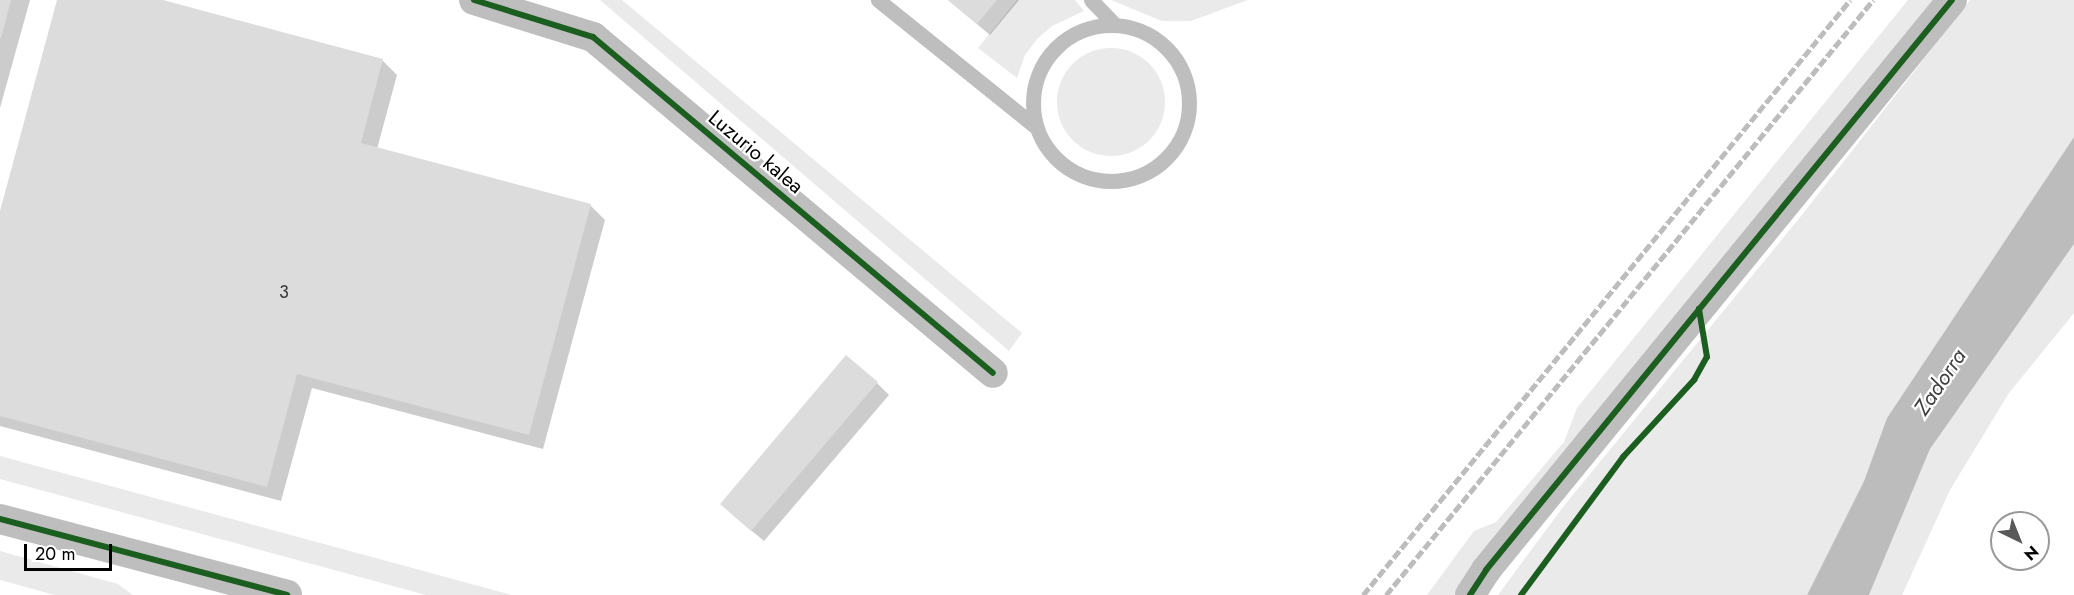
<!DOCTYPE html>
<html>
<head>
<meta charset="utf-8">
<style>
	body { margin:0 }
	#map { position:relative; width:2074px; height:595px; overflow:hidden; background:#fff; font-family:Jost,sans-serif }
	div>[style] { position:absolute }
	[style*='--x'] { left:calc(var(--x)*1px); top:calc(var(--y)*1px); width:calc(var(--w)*1px); rotate:calc(var(--a)*1deg) }
	.green>* { inset:0; background:#eaeaea }
	.round { border-radius:50% }
	.water>* { inset:0; background:#bcbcbc }
	.shadow>* { inset:0; background:#0003 }
	.building>* { inset:0; background:#dcdcdc }
	.path>* { height:4px; margin-top:-2px; transform-origin:0; background:repeating-linear-gradient(90deg,#b8b8b8 0 1.5px,transparent 0 4.5px) }
	.lane>* { height:15px; margin:-7.5px; padding:0 7.5px; transform-origin:7.5px; border-radius:7.5px; background:#bebebe }
	.lane>.ring { margin:-7.5px; padding:0; box-sizing:content-box; background:none; border:15px solid #bebebe; border-radius:50% }
	.street>* { height:30px; margin:-15px; padding:0 15px; transform-origin:15px; border-radius:15px; background:#bebebe }
	.rail>* { height:4.5px; margin-top:-2.25px; transform-origin:0; background:repeating-linear-gradient(90deg,#bdbdbd 0 9px,transparent 0 12px) }
	.cycleway>* { height:6px; margin:-3px; padding:0 3px; transform-origin:3px; border-radius:3px; background:#1b5e20 }
	span { translate:-50% -50%; white-space:nowrap; text-align:center; line-height:1.15; -webkit-text-stroke:4.5px #fff; paint-order:stroke }
	.number-label { font-size:18px; color:#373737 }
	.number-label span { -webkit-text-stroke-width:0 }
	.street-label { font-size:21px; color:#000 }
	.water-label { font-size:22px; color:#404040; font-style:italic }
	.north { position:absolute; left:1990px; top:511px; width:60px; height:60px; box-sizing:border-box; background:#fff; border:2px solid #999; border-radius:50%; rotate:137deg; font-size:16px; font-weight:700; line-height:24px; text-align:center; color:#000 }
	.north::after { content:''; display:block; margin:auto; width:21px; height:27px; background:#595959; clip-path:polygon(50% 0,100% 100%,50% 72%,0 100%) }
	.scale { position:absolute; left:24px; top:544px; width:88px; height:27px; box-sizing:border-box; border:3px solid #000; border-top:0; padding-left:8px; font-size:18px; line-height:21px; white-space:nowrap; color:#000; -webkit-text-stroke:4px #fff; paint-order:stroke }
</style>
</head>
<body>
<div id="map">
	<div class="green">
		<div style="clip-path:polygon(600px 0,622px 0,1022px 333px,1009px 351px)"></div>
		<div style="clip-path:polygon(1017px 0,1075px 0,1084px 11px,1052px 26px,1037px 39px,1025px 55px,1017px 78px,978px 48px)"></div>
		<div style="clip-path:polygon(1111px 0,1248px 0,1191px 21px,1162px 21px)"></div>
		<div style="clip-path:polygon(1908px 0,1933px 0,1600px 408px,1454px 595px,1427px 595px,1474px 531px,1496px 522px,1564px 442px,1577px 408px)"></div>
		<div style="clip-path:polygon(1970px 0,2074px 0,2074px 137px,1887px 418px,1864px 481px,1807px 595px,1498px 595px,1563px 507px,1801px 216px)"></div>
		<div class="round" style="left:1057px;top:48px;width:108px;height:108px"></div>
		<div style="clip-path:polygon(2074px 244px,2074px 313px,2009px 393px,1950px 490px,1902px 595px,1869px 595px,1930px 449px)"></div>
		<div style="clip-path:polygon(0 456px,512px 595px,426px 595px,0 479px)"></div>
		<div style="clip-path:polygon(0 551px,118px 584px,133px 595px,55px 595px,0 580px)"></div>
	</div>
	<div class="water">
		<div style="clip-path:polygon(2074px 137px,2074px 244px,1930px 449px,1869px 595px,1807px 595px,1864px 481px,1887px 418px)"></div>
	</div>
	<div class="shadow">
		<div style="clip-path:polygon(0 0,30px 0,0 108px)"></div>
		<div style="clip-path:polygon(58px 0,157px 0,382px 60px,397px 75px,377px 149px,590px 205px,605px 220px,543px 449px,312px 388px,281px 501px,0 426px,0 217px)"></div>
		<div style="clip-path:polygon(948px 0,1019px 0,990px 35px)"></div>
		<div style="clip-path:polygon(877px 383px,889px 395px,764px 541px,734px 516px)"></div>
	</div>
	<div class="building">
		<div style="clip-path:polygon(0 0,11px 0,1px 38px,0 38px)"></div>
		<div style="clip-path:polygon(57px 0,163px 0,383px 59px,361px 143px,591px 204px,529px 435px,297px 374px,267px 487px,0 416px,0 211px)"></div>
		<div style="clip-path:polygon(948px 0,997px 0,977px 24px)"></div>
		<div style="clip-path:polygon(846px 355px,878px 382px,751px 531px,720px 504px)"></div>
	</div>
	<div class="path">
		<div style="--x:1521;--y:595;--w:172;--a:-53.5"></div>
		<div style="--x:1623;--y:457;--w:105;--a:-47.3"></div>
		<div style="--x:1694;--y:380;--w:26;--a:-61"></div>
		<div style="--x:1707;--y:357;--w:9;--a:-103"></div>
	</div>
	<div class="lane">
		<div style="--x:878;--y:0;--w:203;--a:38.8"></div>
		<div style="--x:1091;--y:0;--w:32;--a:46"></div>
		<div class="ring" style="left:1033px;top:25px;width:141px;height:141px"></div>
	</div>
	<div class="street">
		<div style="--x:474;--y:0;--w:125;--a:17.3"></div>
		<div style="--x:593;--y:37;--w:522;--a:40.03"></div>
		<div style="--x:0;--y:519;--w:297;--a:14.8"></div>
		<div style="--x:1470;--y:595;--w:30;--a:-57"></div>
		<div style="--x:1486;--y:570;--w:736;--a:-50.73"></div>
	</div>
	<div class="rail">
		<div style="--x:1363;--y:595;--w:769;--a:-50.7"></div>
		<div style="--x:1386;--y:595;--w:769;--a:-50.7"></div>
	</div>
	<div class="cycleway">
		<div style="--x:474;--y:0;--w:125;--a:17.3"></div>
		<div style="--x:593;--y:37;--w:522;--a:40.03"></div>
		<div style="--x:0;--y:519;--w:297;--a:14.8"></div>
		<div style="--x:1470;--y:595;--w:30;--a:-57"></div>
		<div style="--x:1486;--y:570;--w:736;--a:-50.73"></div>
		<div style="--x:1521;--y:595;--w:172;--a:-53.5"></div>
		<div style="--x:1623;--y:457;--w:105;--a:-47.3"></div>
		<div style="--x:1694;--y:380;--w:26;--a:-61"></div>
		<div style="--x:1707;--y:357;--w:49;--a:-99.5"></div>
	</div>
	<div class="number-label">
		<span style="left:284px;top:292px">3</span>
	</div>
	<div class="street-label">
		<span style="left:756px;top:152px;rotate:40deg">Luzurio kalea</span>
	</div>
	<div class="water-label">
		<span style="left:1940px;top:382px;rotate:-56deg">Zadorra</span>
	</div>
	<div class="north">N</div>
	<div class="scale">20 m</div>
</div>
</body>
</html>
